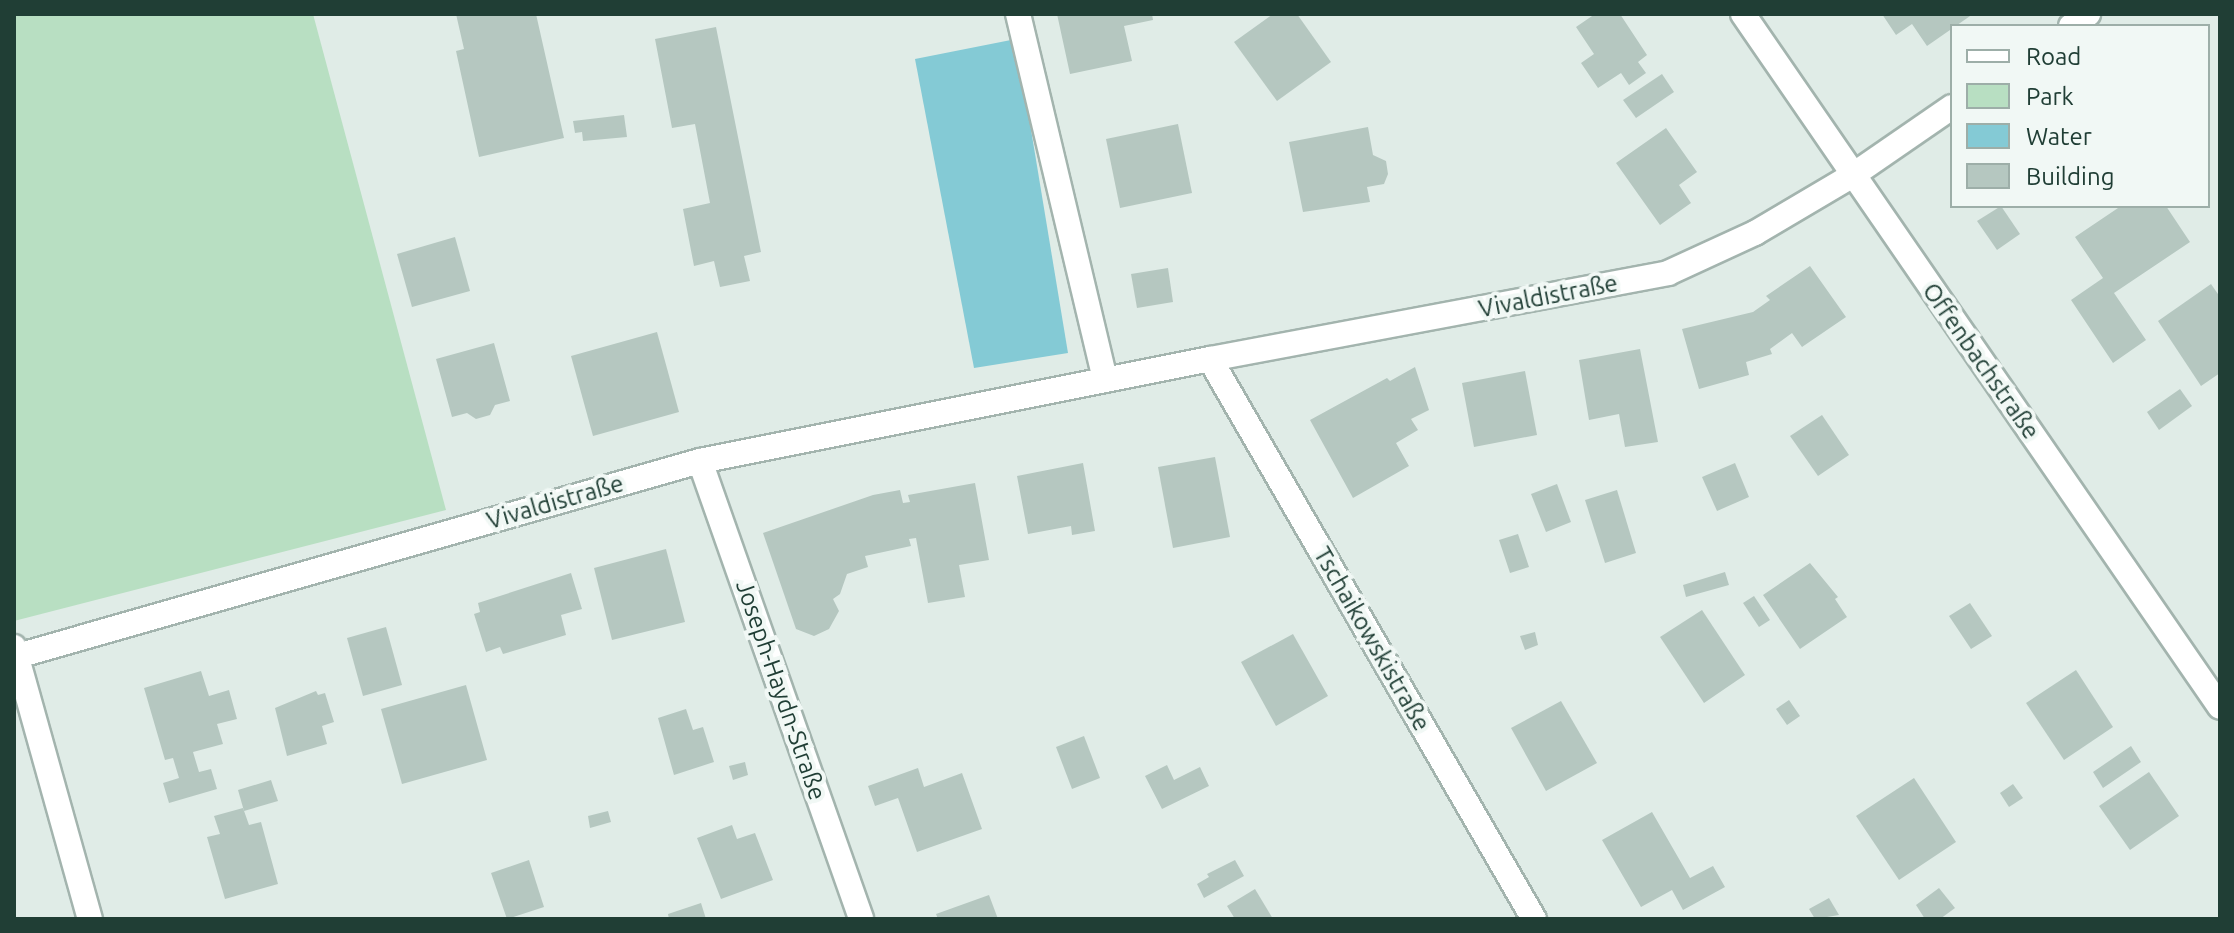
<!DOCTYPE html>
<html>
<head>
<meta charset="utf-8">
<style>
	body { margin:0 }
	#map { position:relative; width:2234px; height:933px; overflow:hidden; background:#e0ece7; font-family:Ubuntu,sans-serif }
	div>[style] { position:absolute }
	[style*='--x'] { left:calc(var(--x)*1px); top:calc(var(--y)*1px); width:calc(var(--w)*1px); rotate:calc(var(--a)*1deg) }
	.green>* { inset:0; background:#b8dfc2 }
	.water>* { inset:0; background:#84cad5 }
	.building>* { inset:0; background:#b5c7c0 }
	.roads { filter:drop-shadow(2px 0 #a3b4ae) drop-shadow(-2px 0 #a3b4ae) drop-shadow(0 2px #a3b4ae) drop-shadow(0 -2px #a3b4ae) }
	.minor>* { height:24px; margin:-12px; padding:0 12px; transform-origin:12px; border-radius:12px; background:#fff }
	span { translate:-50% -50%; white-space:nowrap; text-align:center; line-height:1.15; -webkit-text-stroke:8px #f1f8f5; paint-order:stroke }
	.street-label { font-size:24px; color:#203e35 }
	.frame { position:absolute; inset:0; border:16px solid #203e35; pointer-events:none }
	.legend { position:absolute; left:1950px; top:24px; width:260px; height:184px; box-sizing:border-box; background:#f1f8f5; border:2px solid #9daea8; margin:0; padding:10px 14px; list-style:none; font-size:24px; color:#203e35 }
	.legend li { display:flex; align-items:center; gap:16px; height:40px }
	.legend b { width:40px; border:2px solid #9daea8 }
</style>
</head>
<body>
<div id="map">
	<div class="green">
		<div style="clip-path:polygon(14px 14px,313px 14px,446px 510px,14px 621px)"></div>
	</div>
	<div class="water">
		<div style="clip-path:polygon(1016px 39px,1068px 353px,974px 368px,915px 59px)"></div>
	</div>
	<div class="building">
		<div style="clip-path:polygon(456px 14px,536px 14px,564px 138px,479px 157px,456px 51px,464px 49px)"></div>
		<div style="clip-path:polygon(1057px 14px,1152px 14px,1153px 20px,1124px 26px,1132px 61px,1070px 74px)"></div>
		<div style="clip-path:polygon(1273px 14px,1297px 14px,1331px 62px,1277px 101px,1234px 42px)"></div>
		<div style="clip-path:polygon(1595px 14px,1620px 14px,1647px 55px,1638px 62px,1646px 73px,1629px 85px,1621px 73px,1598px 88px,1581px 63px,1594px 54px,1576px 27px)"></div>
		<div style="clip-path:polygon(1882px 14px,1973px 14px,1927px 46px,1912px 24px,1896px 35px)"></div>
		<div style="clip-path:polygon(716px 27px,761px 252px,744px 256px,750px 281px,720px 287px,714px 261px,694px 266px,683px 209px,710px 203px,695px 124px,672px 128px,655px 39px)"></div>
		<div style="clip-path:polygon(1662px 74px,1674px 92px,1636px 118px,1623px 100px)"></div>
		<div style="clip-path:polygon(624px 115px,627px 137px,583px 141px,582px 132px,575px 133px,573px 121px)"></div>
		<div style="clip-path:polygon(1178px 124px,1192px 193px,1120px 208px,1106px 139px)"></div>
		<div style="clip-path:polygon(1368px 127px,1373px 155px,1386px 161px,1388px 174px,1384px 184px,1367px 187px,1370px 202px,1303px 212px,1289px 142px)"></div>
		<div style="clip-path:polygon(1666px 128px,1697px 172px,1679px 185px,1691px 203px,1660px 225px,1616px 163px)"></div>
		<div style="clip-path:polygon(2001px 206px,2020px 234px,1997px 250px,1977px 221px)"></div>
		<div style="clip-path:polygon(2121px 206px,2166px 206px,2190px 242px,2114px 293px,2146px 340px,2113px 363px,2071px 300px,2103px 278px,2075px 237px)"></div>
		<div style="clip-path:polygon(455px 237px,470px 291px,412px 307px,397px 254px)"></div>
		<div style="clip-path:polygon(1810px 266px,1846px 317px,1802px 347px,1792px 333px,1770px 349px,1772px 354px,1746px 362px,1749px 375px,1699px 389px,1682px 329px,1753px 312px,1770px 300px,1766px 296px)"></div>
		<div style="clip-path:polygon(1168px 268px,1173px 302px,1137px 308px,1131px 274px)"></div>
		<div style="clip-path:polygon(2211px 284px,2220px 297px,2220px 373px,2201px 386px,2158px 321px)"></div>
		<div style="clip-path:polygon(657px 332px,679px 412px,593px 436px,571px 356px)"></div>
		<div style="clip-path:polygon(494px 343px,510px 401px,495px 405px,490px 415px,476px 419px,467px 413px,452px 417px,436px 359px)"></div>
		<div style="clip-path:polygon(1640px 349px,1658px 442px,1625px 447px,1619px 414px,1589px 420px,1579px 360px)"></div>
		<div style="clip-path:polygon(1415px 367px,1429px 410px,1411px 419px,1418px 430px,1396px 443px,1409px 466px,1353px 498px,1310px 420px,1387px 378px,1390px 381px)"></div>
		<div style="clip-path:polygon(1525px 371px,1537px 435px,1474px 447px,1462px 383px)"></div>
		<div style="clip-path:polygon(2180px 389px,2192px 406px,2159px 430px,2147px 412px)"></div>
		<div style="clip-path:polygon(1822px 415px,1849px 455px,1818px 476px,1790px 436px)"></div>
		<div style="clip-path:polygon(1215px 457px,1230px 537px,1173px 548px,1158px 467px)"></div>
		<div style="clip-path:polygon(1083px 463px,1095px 531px,1072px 535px,1071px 526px,1028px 534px,1017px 476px)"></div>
		<div style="clip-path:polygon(1735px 463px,1749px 497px,1717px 511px,1702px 477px)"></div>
		<div style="clip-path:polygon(975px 483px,989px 560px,959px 565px,965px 597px,928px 603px,916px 538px,909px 539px,911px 546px,865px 556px,868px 567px,847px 574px,840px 594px,833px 599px,839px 611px,829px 629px,814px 636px,796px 629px,763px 533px,873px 495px,900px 490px,903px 503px,910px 502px,908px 495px)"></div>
		<div style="clip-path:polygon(1557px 484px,1571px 522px,1546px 532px,1531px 494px)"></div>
		<div style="clip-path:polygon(1617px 490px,1636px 553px,1605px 563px,1585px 500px)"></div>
		<div style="clip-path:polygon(1518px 534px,1529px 567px,1510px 573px,1499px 540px)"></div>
		<div style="clip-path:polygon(666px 549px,685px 622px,612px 640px,594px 568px)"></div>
		<div style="clip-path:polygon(1810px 563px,1838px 597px,1835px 599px,1847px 617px,1800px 649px,1763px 595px)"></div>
		<div style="clip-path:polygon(1725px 572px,1729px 585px,1686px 597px,1683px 585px)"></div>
		<div style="clip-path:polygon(571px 573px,582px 609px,561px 615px,566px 635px,503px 654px,500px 647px,486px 652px,474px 614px,480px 612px,478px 603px)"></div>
		<div style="clip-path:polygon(1754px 596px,1770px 620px,1759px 627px,1743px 603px)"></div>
		<div style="clip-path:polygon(1970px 603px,1992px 636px,1971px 649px,1949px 616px)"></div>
		<div style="clip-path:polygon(1702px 610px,1745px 675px,1704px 703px,1660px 637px)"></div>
		<div style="clip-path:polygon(386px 627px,402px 685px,363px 696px,347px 638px)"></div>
		<div style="clip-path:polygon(1535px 632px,1538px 645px,1525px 650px,1520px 636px)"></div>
		<div style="clip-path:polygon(1293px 634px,1328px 696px,1276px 726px,1241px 662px)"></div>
		<div style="clip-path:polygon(2076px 670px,2113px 727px,2064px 760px,2026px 703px)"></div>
		<div style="clip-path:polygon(201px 671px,209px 696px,229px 690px,237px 719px,217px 724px,223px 744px,193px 752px,199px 772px,211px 769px,217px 789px,169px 803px,163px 783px,179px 778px,173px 758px,165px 760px,144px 688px)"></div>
		<div style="clip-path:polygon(466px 685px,487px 760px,402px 784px,381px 709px)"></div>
		<div style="clip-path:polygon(316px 691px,318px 695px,325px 693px,334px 722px,322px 726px,327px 744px,287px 756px,275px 708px)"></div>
		<div style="clip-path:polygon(1789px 700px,1800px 716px,1787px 725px,1776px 709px)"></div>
		<div style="clip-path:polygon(1561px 701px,1597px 763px,1546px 791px,1511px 728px)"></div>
		<div style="clip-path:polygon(686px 709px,693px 730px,703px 727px,714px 762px,674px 775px,658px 718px)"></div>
		<div style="clip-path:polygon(1084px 736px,1100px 778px,1072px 789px,1056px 747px)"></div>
		<div style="clip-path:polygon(2131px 746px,2141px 762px,2103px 788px,2093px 772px)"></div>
		<div style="clip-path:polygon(745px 762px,748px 775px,733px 780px,729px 766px)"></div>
		<div style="clip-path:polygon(1167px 765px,1174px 780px,1200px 767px,1209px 786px,1162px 809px,1145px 776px)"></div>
		<div style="clip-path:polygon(918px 768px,924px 787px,962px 773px,982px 829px,917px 852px,898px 798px,875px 806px,868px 786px)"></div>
		<div style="clip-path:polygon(2149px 772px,2179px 816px,2130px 850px,2099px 806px)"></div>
		<div style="clip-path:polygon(1914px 778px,1956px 842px,1899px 880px,1856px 816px)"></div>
		<div style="clip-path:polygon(271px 780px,278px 801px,244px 811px,238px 790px)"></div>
		<div style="clip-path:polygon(2013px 784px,2023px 798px,2009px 807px,2000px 793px)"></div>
		<div style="clip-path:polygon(243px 808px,249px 825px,261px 822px,278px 884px,225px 899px,207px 837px,220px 834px,214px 816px)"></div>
		<div style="clip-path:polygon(608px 811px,611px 822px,590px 828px,588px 816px)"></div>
		<div style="clip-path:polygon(1652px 812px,1690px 878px,1713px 866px,1725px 887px,1683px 910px,1672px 890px,1641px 907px,1602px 840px)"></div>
		<div style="clip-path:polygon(732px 825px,737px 839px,755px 833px,773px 880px,721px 899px,697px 838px)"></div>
		<div style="clip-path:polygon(529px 860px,544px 907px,507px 919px,491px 873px)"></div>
		<div style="clip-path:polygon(1235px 860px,1244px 876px,1204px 898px,1197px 884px,1209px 877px,1207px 874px)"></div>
		<div style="clip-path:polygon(1939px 888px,1955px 908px,1940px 919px,1925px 919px,1916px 905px)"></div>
		<div style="clip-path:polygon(1255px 889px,1273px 919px,1235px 919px,1227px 906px)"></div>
		<div style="clip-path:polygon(989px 895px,998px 919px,938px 919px,936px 914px)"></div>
		<div style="clip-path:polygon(1829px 898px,1839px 915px,1815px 919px,1809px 909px)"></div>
		<div style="clip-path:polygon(701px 903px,706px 919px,669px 919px,668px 914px)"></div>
	</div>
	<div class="roads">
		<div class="minor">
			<div style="--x:1018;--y:14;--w:376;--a:76.6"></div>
			<div style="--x:1743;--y:14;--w:841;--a:55.46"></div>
			<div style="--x:2071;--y:26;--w:21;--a:-35"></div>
			<div style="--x:1210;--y:359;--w:647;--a:59.95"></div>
			<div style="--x:700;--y:461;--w:485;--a:70.6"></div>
			<div style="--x:14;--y:647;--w:282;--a:74.4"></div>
			<div style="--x:14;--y:657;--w:713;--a:-15.95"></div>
			<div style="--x:700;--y:461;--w:520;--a:-11.31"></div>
			<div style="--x:1210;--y:359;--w:466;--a:-10.6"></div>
			<div style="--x:1668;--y:273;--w:96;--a:-24.7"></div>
			<div style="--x:1755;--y:233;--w:114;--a:-30.6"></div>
			<div style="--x:1853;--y:175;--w:120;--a:-34.5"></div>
		</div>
	</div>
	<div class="street-label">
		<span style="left:1548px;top:296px;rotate:-11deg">Vivaldistraße</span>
		<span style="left:1981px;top:361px;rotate:55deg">Offenbachstraße</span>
		<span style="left:555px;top:502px;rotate:-16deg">Vivaldistraße</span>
		<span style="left:1372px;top:639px;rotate:60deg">Tschaikowskistraße</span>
		<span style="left:781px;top:690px;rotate:71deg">Joseph-Haydn-Straße</span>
	</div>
	<div class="frame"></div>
	<ul class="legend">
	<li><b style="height:10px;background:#fff"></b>Road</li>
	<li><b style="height:22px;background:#b8dfc2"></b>Park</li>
	<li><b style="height:22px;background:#84cad5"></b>Water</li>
	<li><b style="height:22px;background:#b5c7c0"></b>Building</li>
	</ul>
</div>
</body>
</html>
